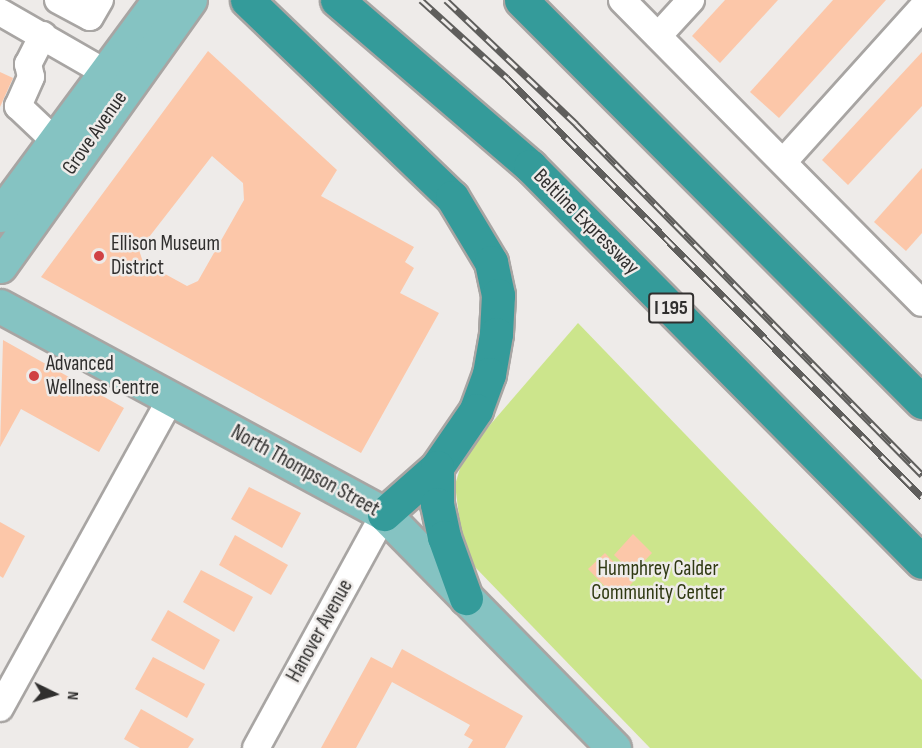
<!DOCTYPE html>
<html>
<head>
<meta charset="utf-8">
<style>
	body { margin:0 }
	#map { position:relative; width:922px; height:748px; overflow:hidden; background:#eeebe9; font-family:"Sofia Sans Condensed",sans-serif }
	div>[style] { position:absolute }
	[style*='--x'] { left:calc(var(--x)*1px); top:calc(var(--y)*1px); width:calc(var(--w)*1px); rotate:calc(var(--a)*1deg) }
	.green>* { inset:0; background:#cce58c }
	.building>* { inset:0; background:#fcc7a9 }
	.roads { filter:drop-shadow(2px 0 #a8a5a3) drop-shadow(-2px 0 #a8a5a3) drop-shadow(0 2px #a8a5a3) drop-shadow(0 -2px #a8a5a3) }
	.minor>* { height:26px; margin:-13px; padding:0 13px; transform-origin:13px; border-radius:13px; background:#fff }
	.major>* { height:33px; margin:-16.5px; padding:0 16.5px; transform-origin:16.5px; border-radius:16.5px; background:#85c3c2 }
	.highway>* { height:33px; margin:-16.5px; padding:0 16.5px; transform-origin:16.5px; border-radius:16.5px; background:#349b9a }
	.rail>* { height:7px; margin-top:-3.5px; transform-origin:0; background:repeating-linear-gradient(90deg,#eeebe9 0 14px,#5f5e5c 0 28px); box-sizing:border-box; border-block:2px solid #5f5e5c }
	.dots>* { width:16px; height:16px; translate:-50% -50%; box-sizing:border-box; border:3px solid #eeebe9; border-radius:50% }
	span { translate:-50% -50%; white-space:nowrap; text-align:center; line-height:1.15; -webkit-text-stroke:5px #eeebe9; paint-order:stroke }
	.shield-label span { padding:2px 4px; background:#eeebe9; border:2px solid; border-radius:4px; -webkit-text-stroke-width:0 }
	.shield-label { font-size:20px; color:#302f2e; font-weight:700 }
	.street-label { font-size:21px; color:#302f2e }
	.poi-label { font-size:21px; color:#302f2e }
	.left { translate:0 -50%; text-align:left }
	.park-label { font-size:21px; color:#2f3912 }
	.north { position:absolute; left:24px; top:664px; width:60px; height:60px; -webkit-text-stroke:4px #eeebe9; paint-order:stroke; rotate:95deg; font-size:16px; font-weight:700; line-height:24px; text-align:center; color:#302f2e }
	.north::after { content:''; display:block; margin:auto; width:21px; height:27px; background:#302f2e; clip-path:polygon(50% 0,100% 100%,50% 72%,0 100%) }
</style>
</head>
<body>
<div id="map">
	<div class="green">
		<div style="clip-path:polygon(578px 323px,922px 680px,922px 748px,650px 748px,474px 566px,461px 531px,455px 485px,464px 455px)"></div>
	</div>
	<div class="building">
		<div style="clip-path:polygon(725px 0,778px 0,720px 63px,692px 36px)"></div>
		<div style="clip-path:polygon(833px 0,886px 0,779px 118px,750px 92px)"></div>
		<div style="clip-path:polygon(evenodd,208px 51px,337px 170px,321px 196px,414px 247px,405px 262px,414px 268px,400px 293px,439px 313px,361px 453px,41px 277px,208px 51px,212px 156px,243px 183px,244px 200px,198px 281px,187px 286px,143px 262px,139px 250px,212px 156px)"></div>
		<div style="clip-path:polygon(922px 52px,922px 106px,848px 185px,822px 160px)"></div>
		<div style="clip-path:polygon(0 72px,13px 78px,0 107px)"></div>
		<div style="clip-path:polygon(922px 168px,922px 233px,906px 251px,874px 222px)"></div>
		<div style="clip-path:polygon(3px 340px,124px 408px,99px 452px,21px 409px,0 447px)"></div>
		<div style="clip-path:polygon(249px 487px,301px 513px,282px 548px,231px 519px)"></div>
		<div style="clip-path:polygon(0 522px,25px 536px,3px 578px,0 576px)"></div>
		<div style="clip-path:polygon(633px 534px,652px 553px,633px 573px,614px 555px)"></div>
		<div style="clip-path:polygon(235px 535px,288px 565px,271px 595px,219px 565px)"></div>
		<div style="clip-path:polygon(605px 553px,633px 582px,617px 599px,588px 569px)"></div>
		<div style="clip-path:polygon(201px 570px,253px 597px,234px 632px,183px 602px)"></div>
		<div style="clip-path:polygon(168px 610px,220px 640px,204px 670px,151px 640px)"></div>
		<div style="clip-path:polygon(402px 649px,523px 716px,505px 748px,468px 748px,473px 740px,464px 735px,470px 725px,392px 682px,356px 748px,321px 748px,371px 657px,392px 668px)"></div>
		<div style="clip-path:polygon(153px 657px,205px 684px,187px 718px,135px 689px)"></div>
		<div style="clip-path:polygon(141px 709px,194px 739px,188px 748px,140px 748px,124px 739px)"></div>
	</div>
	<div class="roads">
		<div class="minor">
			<div style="--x:58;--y:0;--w:36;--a:28"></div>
			<div style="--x:90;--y:17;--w:20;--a:-60"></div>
			<div style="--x:622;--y:0;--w:426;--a:45.3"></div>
			<div style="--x:0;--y:12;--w:138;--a:29.9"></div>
			<div style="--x:43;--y:35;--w:33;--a:117"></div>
			<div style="--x:28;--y:64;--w:13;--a:77"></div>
			<div style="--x:31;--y:77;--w:32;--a:114"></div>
			<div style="--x:18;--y:106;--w:52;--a:43.5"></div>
			<div style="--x:658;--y:36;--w:49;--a:-47.5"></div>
			<div style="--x:785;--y:160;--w:205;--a:-48"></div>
			<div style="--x:0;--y:708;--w:354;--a:-61.1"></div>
			<div style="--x:256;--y:748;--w:267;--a:-61.3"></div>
		</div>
		<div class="major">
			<div style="--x:0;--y:215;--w:267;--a:-53.5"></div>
			<div style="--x:0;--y:266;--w:327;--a:-54.5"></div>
			<div style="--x:0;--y:306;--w:437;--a:28.4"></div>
			<div style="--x:384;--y:514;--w:328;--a:45.5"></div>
		</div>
		<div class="highway">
			<div style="--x:247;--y:0;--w:284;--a:43.9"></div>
			<div style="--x:452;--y:197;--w:76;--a:59"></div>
			<div style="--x:491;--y:262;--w:34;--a:78"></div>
			<div style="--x:498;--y:295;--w:39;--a:93"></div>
			<div style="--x:496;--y:334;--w:41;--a:99.9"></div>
			<div style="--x:489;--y:374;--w:38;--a:110"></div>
			<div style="--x:476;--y:410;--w:69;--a:124.4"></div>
			<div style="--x:437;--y:467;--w:71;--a:138.4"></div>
			<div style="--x:337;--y:0;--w:255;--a:40.7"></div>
			<div style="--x:530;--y:166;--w:557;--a:45.29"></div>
			<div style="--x:521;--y:0;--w:568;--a:45.07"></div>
			<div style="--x:437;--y:467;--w:37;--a:90"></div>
			<div style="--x:437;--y:504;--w:34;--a:78"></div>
			<div style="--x:444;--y:537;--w:65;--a:70.2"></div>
		</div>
	</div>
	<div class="rail">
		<div style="--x:421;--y:0;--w:116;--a:42.2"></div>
		<div style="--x:507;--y:78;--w:590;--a:45.27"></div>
		<div style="--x:446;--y:0;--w:180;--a:43.6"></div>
		<div style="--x:576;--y:124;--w:493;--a:45.4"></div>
	</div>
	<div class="dots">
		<div style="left:99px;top:256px;background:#d04143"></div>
		<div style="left:34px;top:376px;background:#d04143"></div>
	</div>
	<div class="shield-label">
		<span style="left:671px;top:308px">I 195</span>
	</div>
	<div class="street-label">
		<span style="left:95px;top:133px;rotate:-55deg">Grove Avenue</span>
		<span style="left:586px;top:222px;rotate:45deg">Beltline Expressway</span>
		<span style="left:305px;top:471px;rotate:29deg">North Thompson Street</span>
		<span style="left:320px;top:631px;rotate:-61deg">Hanover Avenue</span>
	</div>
	<div class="poi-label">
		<span class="left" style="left:111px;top:256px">Ellison Museum<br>District</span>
		<span class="left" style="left:46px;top:376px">Advanced<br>Wellness Centre</span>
	</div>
	<div class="park-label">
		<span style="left:658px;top:581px">Humphrey Calder<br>Community Center</span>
	</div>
	<div class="north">N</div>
</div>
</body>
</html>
